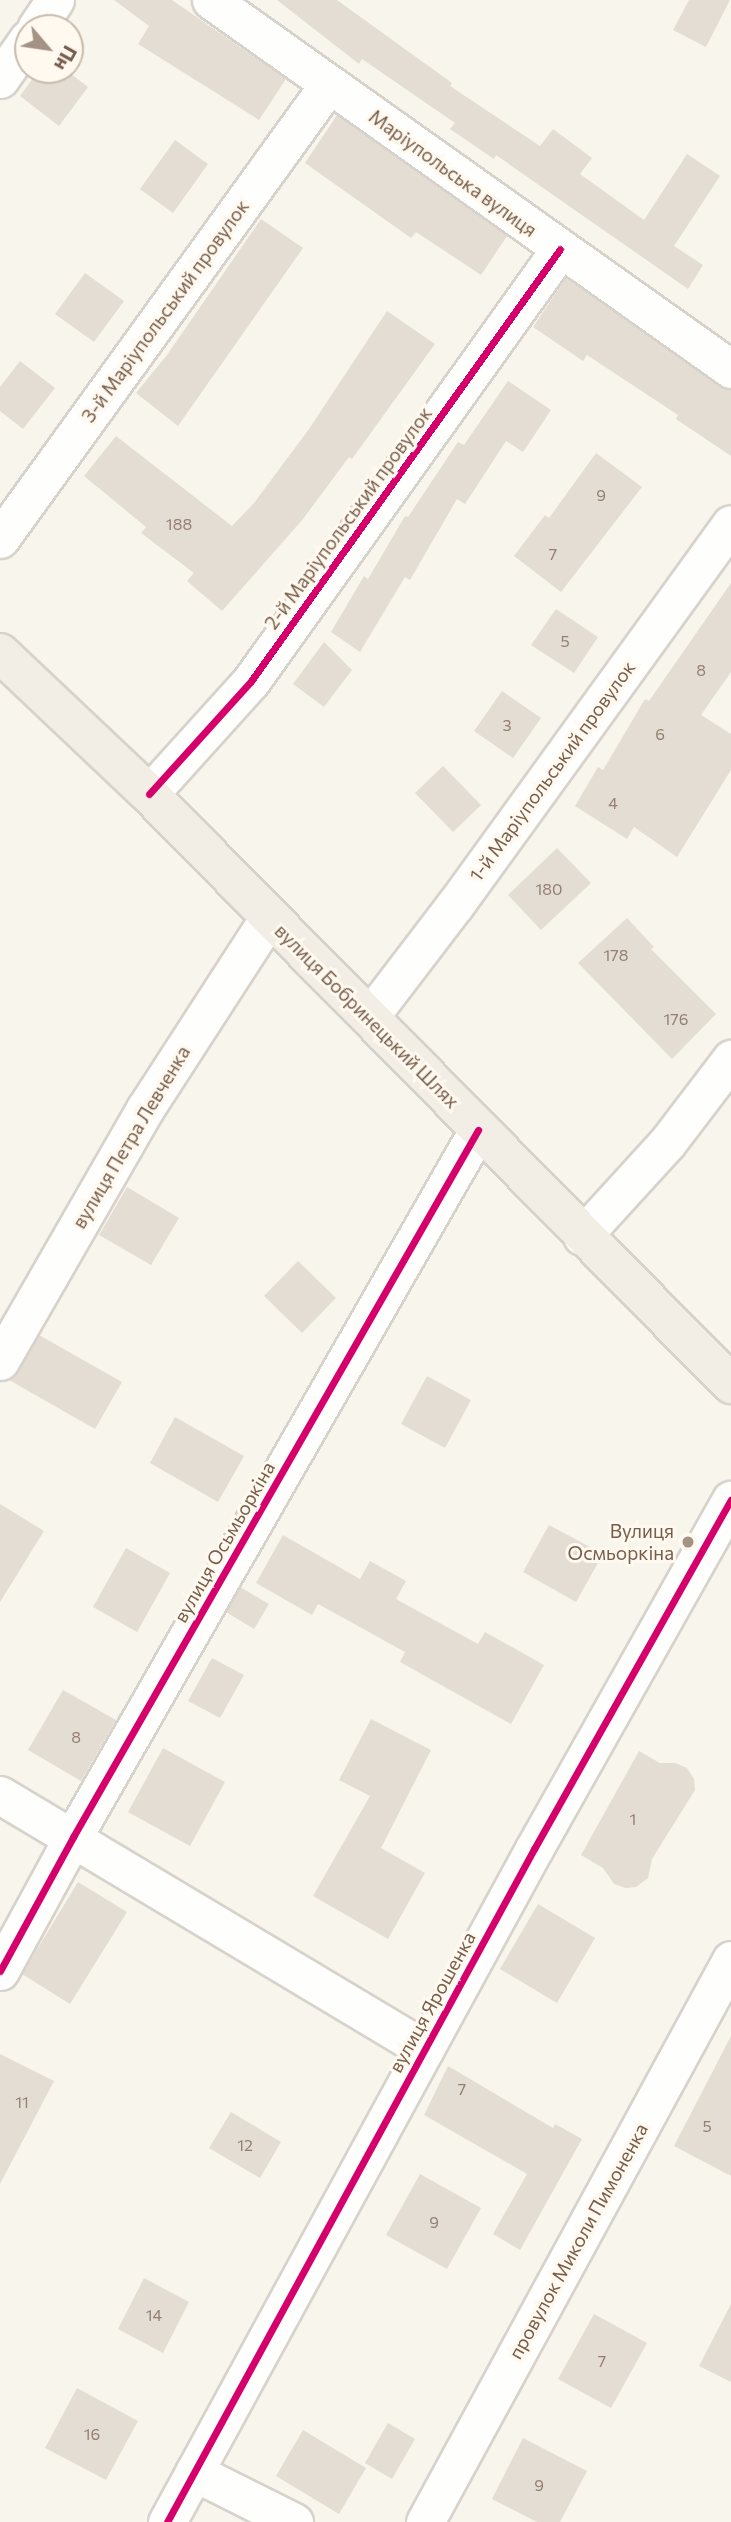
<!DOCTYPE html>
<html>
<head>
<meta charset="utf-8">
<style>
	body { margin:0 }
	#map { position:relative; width:731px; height:2522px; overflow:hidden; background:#f8f5ed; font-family:Commissioner,sans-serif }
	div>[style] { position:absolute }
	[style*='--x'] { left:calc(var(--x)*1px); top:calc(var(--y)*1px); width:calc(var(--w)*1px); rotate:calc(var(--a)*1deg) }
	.building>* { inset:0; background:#e4ddd4 }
	.roads { filter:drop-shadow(2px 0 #d7d2cb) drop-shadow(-2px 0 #d7d2cb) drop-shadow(0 2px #d7d2cb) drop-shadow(0 -2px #d7d2cb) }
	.street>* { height:37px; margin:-18.5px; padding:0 18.5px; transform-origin:18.5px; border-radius:18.5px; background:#fefefc }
	.primary>* { height:38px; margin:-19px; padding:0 19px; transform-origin:19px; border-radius:19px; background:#f2eee6 }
	.cycleway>* { height:7px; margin:-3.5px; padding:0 3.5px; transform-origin:3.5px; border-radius:3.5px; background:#d6006c }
	.dots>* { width:19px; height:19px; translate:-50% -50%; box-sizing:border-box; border:4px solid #fff9ef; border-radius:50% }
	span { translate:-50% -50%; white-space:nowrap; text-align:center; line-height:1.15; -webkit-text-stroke:6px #fff9ef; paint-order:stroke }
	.number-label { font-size:16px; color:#947f70 }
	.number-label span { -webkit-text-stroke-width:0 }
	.street-label { font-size:19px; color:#775d4b }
	.poi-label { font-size:19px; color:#775d4b }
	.right { translate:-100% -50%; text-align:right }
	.north { position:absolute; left:14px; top:14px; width:70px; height:70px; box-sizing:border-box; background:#fff9ef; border:2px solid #c9bbad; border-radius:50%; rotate:119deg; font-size:19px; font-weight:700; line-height:28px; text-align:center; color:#775d4b }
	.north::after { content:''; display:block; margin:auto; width:24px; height:32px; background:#a49284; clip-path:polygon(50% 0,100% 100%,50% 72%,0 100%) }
</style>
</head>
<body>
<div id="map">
	<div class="building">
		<div style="clip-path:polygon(114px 0,172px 0,286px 79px,259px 120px,138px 44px,149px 26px)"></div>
		<div style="clip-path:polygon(277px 0,337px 0,452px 83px,450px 86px,540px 146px,553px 129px,592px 158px,580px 174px,644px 220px,687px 154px,720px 176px,674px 246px,703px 265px,688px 289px,496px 155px,494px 159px,450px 129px,455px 123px,362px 59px,359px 64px)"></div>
		<div style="clip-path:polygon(689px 0,730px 0,706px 47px,673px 30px)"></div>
		<div style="clip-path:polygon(39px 70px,66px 70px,88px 87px,59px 126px,20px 96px)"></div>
		<div style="clip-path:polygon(337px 115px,507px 236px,481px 275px,416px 232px,411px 238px,305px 163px)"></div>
		<div style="clip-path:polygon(175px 140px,208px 164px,173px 213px,140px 189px)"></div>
		<div style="clip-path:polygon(261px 219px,303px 248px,178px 426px,136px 393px,167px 355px)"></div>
		<div style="clip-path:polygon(85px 273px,124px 301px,94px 342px,55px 314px)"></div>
		<div style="clip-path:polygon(566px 278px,719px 386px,731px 390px,731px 456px,676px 419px,678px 415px,587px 355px,583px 361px,533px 327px)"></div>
		<div style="clip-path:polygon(387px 311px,435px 344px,352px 459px,349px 457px,303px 519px,222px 611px,187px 581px,194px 573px,141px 533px,146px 527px,84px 476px,116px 436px,232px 526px,254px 503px,309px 429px)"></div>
		<div style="clip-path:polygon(20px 361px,55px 388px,23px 429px,0 411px,0 387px)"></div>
		<div style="clip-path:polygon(508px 381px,551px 410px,523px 452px,506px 441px,465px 504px,457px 499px,410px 580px,405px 577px,360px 652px,331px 632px,364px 576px,368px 579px,405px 516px,408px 517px,458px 442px,464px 445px)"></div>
		<div style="clip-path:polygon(596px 453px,642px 487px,561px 592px,514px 556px,545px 515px,549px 518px)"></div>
		<div style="clip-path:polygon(731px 583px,731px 672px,701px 715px,731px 734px,731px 770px,677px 857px,634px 827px,627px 839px,575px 806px,598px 767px,603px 770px,645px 699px,649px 701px)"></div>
		<div style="clip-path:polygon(556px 609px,598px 637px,574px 673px,531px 645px)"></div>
		<div style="clip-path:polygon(324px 642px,352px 670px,324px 707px,293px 684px)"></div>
		<div style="clip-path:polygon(502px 691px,541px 718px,513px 758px,474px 731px)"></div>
		<div style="clip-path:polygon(443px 766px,481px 805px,453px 832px,415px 793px)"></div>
		<div style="clip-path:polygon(557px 848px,591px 883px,541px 930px,508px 895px)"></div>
		<div style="clip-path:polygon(627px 918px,654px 947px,651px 949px,716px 1014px,672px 1059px,578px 963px)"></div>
		<div style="clip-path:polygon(127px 1187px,179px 1218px,151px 1265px,99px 1235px)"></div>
		<div style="clip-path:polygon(298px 1261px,336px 1298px,302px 1333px,264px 1296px)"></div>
		<div style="clip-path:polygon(39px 1335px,122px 1382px,95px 1429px,9px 1380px,18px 1371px)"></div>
		<div style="clip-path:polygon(427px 1376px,471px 1400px,445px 1448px,401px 1424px)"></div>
		<div style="clip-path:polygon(175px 1417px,244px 1456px,218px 1502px,150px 1463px)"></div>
		<div style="clip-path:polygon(0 1504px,44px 1531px,0 1602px)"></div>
		<div style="clip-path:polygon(549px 1525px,603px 1554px,576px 1602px,523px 1572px)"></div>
		<div style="clip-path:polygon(283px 1535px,360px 1579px,370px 1561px,406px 1581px,396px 1599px,478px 1644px,485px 1632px,544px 1665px,511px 1724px,400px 1662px,405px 1652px,318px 1604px,312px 1615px,256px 1583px)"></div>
		<div style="clip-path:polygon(126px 1548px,170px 1573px,137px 1632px,93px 1607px)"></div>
		<div style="clip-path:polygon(240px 1587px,269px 1604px,254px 1629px,226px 1612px)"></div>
		<div style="clip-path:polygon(212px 1658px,244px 1675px,220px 1718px,188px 1701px)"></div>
		<div style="clip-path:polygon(63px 1690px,116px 1720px,81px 1781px,28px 1750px)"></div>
		<div style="clip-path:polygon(371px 1719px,431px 1750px,381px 1848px,425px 1873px,388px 1939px,313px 1896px,370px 1796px,339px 1780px)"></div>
		<div style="clip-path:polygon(163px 1748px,225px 1782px,190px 1846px,128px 1812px)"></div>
		<div style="clip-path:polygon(639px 1751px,660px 1763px,675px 1763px,687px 1768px,694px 1779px,695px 1790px,652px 1859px,648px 1878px,636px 1887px,626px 1888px,614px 1884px,603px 1868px,581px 1855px)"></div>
		<div style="clip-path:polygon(78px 1882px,127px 1912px,70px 2004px,22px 1974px)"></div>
		<div style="clip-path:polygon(538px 1904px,595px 1938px,557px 2003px,500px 1969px)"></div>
		<div style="clip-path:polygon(731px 2036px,731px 2176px,674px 2146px)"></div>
		<div style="clip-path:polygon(0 2054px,54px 2081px,0 2184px)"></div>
		<div style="clip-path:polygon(448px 2066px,553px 2128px,555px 2124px,582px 2139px,520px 2250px,493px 2234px,527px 2174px,424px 2115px)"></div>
		<div style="clip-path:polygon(231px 2112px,281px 2142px,260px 2178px,209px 2148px)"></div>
		<div style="clip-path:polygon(420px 2174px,481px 2208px,447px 2269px,386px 2235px)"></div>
		<div style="clip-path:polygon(144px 2278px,189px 2302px,163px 2353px,118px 2329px)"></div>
		<div style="clip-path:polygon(731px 2304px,731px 2382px,699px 2366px)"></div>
		<div style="clip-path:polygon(594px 2314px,647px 2343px,611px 2408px,558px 2379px)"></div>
		<div style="clip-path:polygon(77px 2388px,138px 2421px,106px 2480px,45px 2448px)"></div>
		<div style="clip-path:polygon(388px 2423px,415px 2439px,392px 2479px,365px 2463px)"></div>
		<div style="clip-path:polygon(303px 2430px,366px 2468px,339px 2514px,276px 2476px)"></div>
		<div style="clip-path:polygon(523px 2438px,587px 2471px,560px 2522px,537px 2522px,492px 2499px)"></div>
	</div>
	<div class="roads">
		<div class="street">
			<div style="--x:211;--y:0;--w:638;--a:35.36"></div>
			<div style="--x:36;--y:28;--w:34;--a:-56"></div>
			<div style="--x:0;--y:79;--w:49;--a:-55"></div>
			<div style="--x:0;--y:539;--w:561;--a:-54.13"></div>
			<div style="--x:149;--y:794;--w:152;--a:-47.9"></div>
			<div style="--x:251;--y:681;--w:531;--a:-54.42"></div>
			<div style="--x:370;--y:1016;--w:140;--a:-52.6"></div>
			<div style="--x:455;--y:905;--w:470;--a:-54.1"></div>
			<div style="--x:582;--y:1236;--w:126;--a:-47.6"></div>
			<div style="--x:667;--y:1143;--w:106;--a:-52.7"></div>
			<div style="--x:0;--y:1361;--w:291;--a:-60.1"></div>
			<div style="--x:145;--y:1109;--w:229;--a:-57.1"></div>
			<div style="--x:0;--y:1795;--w:495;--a:30.9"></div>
			<div style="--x:0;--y:1971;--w:153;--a:-61.4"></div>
			<div style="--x:73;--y:1837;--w:815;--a:-60.19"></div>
			<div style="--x:194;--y:2472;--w:112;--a:26.6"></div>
			<div style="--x:167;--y:2522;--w:767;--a:-61.4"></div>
			<div style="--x:534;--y:1849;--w:401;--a:-60.6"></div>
			<div style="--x:425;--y:2522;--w:640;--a:-61.43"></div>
		</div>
		<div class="primary">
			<div style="--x:0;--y:653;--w:205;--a:43.4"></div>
			<div style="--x:149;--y:794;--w:829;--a:45.39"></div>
		</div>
	</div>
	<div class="cycleway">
		<div style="--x:149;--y:794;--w:152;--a:-47.9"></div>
		<div style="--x:251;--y:681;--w:531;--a:-54.42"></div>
		<div style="--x:0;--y:1971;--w:153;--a:-61.4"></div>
		<div style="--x:73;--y:1837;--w:815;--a:-60.19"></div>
		<div style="--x:167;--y:2522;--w:767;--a:-61.4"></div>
		<div style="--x:534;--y:1849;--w:401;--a:-60.6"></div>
	</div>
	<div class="dots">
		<div style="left:688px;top:1542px;background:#a49284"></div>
	</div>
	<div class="number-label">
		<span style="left:601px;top:495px">9</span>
		<span style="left:179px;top:524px">188</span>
		<span style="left:553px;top:554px">7</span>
		<span style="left:565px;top:641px">5</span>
		<span style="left:701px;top:670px">8</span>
		<span style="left:507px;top:725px">3</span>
		<span style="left:660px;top:734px">6</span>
		<span style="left:613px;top:803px">4</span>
		<span style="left:549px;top:889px">180</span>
		<span style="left:616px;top:955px">178</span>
		<span style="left:676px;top:1019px">176</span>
		<span style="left:76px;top:1737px">8</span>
		<span style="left:633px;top:1819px">1</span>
		<span style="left:462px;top:2089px">7</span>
		<span style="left:22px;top:2102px">11</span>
		<span style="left:707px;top:2126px">5</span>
		<span style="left:245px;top:2145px">12</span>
		<span style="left:434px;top:2222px">9</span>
		<span style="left:154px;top:2315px">14</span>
		<span style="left:602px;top:2361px">7</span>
		<span style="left:92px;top:2434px">16</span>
		<span style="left:539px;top:2485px">9</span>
	</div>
	<div class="street-label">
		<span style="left:453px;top:173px;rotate:36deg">Маріупольська вулиця</span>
		<span style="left:165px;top:311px;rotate:-54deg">3-й Маріупольський провулок</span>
		<span style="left:348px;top:518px;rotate:-54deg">2-й Маріупольський провулок</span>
		<span style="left:552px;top:771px;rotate:-54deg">1-й Маріупольський провулок</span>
		<span style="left:367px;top:1016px;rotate:45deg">вулиця Бобринецький Шлях</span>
		<span style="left:131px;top:1137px;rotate:-59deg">вулиця Петра Левченка</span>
		<span style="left:224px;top:1542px;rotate:-60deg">вулиця Осьмьоркіна</span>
		<span style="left:432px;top:2002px;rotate:-61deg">вулиця Ярошенка</span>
		<span style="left:578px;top:2241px;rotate:-61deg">провулок Миколи Пимоненка</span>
	</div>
	<div class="poi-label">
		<span class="right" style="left:674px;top:1542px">Вулиця<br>Осмьоркіна</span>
	</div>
	<div class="north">Пн</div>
</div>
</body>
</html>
